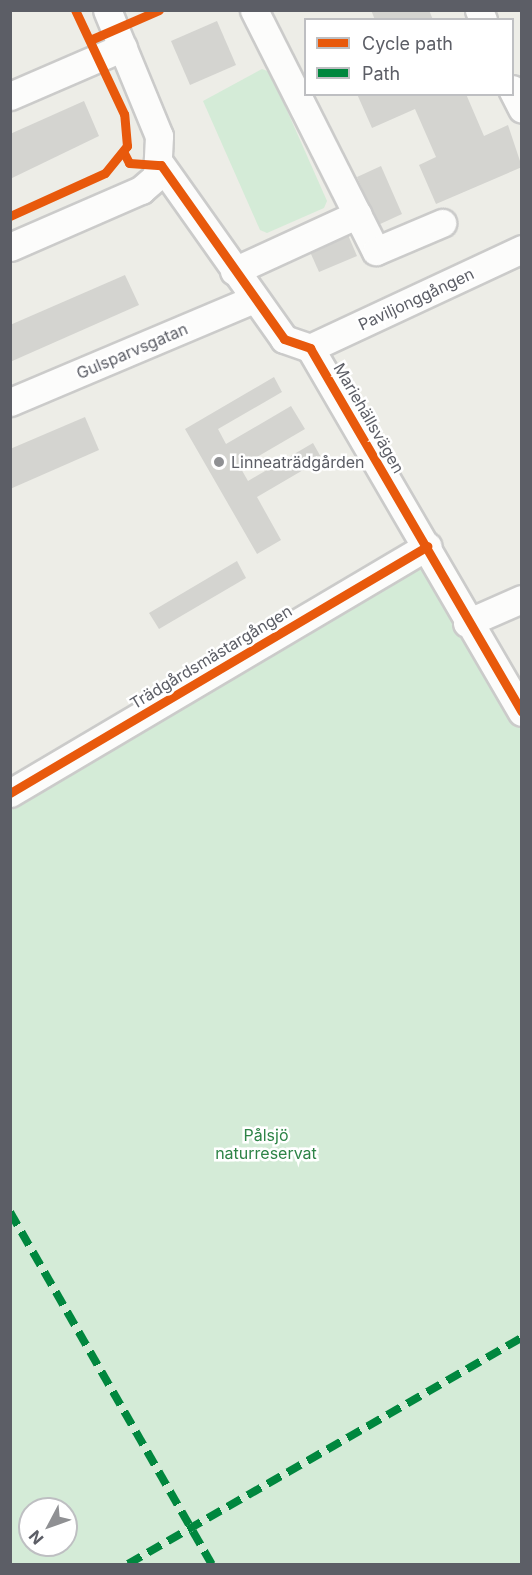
<!DOCTYPE html>
<html>
<head>
<meta charset="utf-8">
<style>
	body { margin:0 }
	#map { position:relative; width:532px; height:1575px; overflow:hidden; background:#edede7; font-family:Inter,sans-serif }
	div>[style] { position:absolute }
	[style*='--x'] { left:calc(var(--x)*1px); top:calc(var(--y)*1px); width:calc(var(--w)*1px); rotate:calc(var(--a)*1deg) }
	.green>* { inset:0; background:#d4ebd7 }
	.building>* { inset:0; background:#d4d4d0 }
	.roads { filter:drop-shadow(2px 0 #cbcbca) drop-shadow(-2px 0 #cbcbca) drop-shadow(0 2px #cbcbca) drop-shadow(0 -2px #cbcbca) }
	.minor>* { height:27px; margin:-13.5px; padding:0 13.5px; transform-origin:13.5px; border-radius:13.5px; background:#fcfcfb }
	.quiet>* { height:8px; margin-top:-4px; transform-origin:0; background:repeating-linear-gradient(90deg,#00873e 0 15px,transparent 0 23px) }
	.cycleway>* { height:9px; margin:-4.5px; padding:0 4.5px; transform-origin:4.5px; border-radius:4.5px; background:#e8590c }
	.dots>* { width:16px; height:16px; translate:-50% -50%; box-sizing:border-box; border:3px solid #fff; border-radius:50% }
	span { translate:-50% -50%; white-space:nowrap; text-align:center; line-height:1.15; -webkit-text-stroke:5px #fff; paint-order:stroke }
	.street-label { font-size:16px; color:#5c5e66 }
	.poi-label { font-size:16px; color:#5c5e66 }
	.left { translate:0 -50%; text-align:left }
	.park-label { font-size:16px; color:#2e8447 }
	.frame { position:absolute; inset:0; border:12px solid #5c5e66; pointer-events:none }
	.legend { position:absolute; left:304px; top:18px; width:210px; height:78px; box-sizing:border-box; background:#fff; border:2px solid #bebfc2; margin:0; padding:8px 10px; list-style:none; font-size:18px; color:#5c5e66 }
	.legend li { display:flex; align-items:center; gap:12px; height:30px }
	.legend b { width:30px; border:2px solid #bebfc2 }
	.north { position:absolute; left:18px; top:1497px; width:60px; height:60px; box-sizing:border-box; background:#fff; border:2px solid #bebfc2; border-radius:50%; rotate:229deg; font-size:16px; font-weight:700; line-height:24px; text-align:center; color:#5c5e66 }
	.north::after { content:''; display:block; margin:auto; width:21px; height:27px; background:#8f9093; clip-path:polygon(50% 0,100% 100%,50% 72%,0 100%) }
</style>
</head>
<body>
<div id="map">
	<div class="green">
		<div style="clip-path:polygon(262px 69px,270px 72px,327px 201px,324px 208px,267px 233px,260px 230px,203px 101px)"></div>
		<div style="clip-path:polygon(evenodd,425px 563px,521px 693px,521px 1564px,11px 1564px,10px 780px,425px 563px,30px 1509px,66px 1509px,66px 1545px,30px 1545px,30px 1509px)"></div>
	</div>
	<div class="building">
		<div style="clip-path:polygon(371px 10px,429px 10px,433px 20px,375px 20px)"></div>
		<div style="clip-path:polygon(217px 21px,236px 65px,190px 85px,171px 41px)"></div>
		<div style="clip-path:polygon(357px 94px,466px 94px,484px 136px,508px 125px,522px 167px,436px 204px,419px 165px,436px 157px,415px 109px,372px 128px)"></div>
		<div style="clip-path:polygon(84px 101px,99px 136px,10px 179px,10px 134px)"></div>
		<div style="clip-path:polygon(381px 166px,402px 214px,378px 225px,357px 177px)"></div>
		<div style="clip-path:polygon(345px 228px,357px 256px,319px 272px,307px 245px)"></div>
		<div style="clip-path:polygon(125px 275px,139px 305px,10px 362px,10px 325px)"></div>
		<div style="clip-path:polygon(274px 377px,282px 392px,218px 429px,226px 444px,291px 406px,305px 429px,240px 467px,248px 481px,313px 443px,322px 459px,257px 497px,281px 540px,257px 554px,185px 429px)"></div>
		<div style="clip-path:polygon(85px 417px,99px 450px,10px 489px,10px 449px)"></div>
		<div style="clip-path:polygon(237px 561px,246px 578px,159px 629px,149px 613px)"></div>
	</div>
	<div class="roads">
		<div class="minor">
			<div style="--x:254;--y:10;--w:270;--a:63.2"></div>
			<div style="--x:376;--y:251;--w:72;--a:-23"></div>
			<div style="--x:479;--y:10;--w:11;--a:68"></div>
			<div style="--x:512;--y:89;--w:22;--a:63"></div>
			<div style="--x:10;--y:96;--w:123;--a:-23.4"></div>
			<div style="--x:161;--y:165;--w:213;--a:54.7"></div>
			<div style="--x:284;--y:339;--w:28;--a:19"></div>
			<div style="--x:310;--y:348;--w:421;--a:59.8"></div>
			<div style="--x:10;--y:247;--w:143;--a:-23.5"></div>
			<div style="--x:141;--y:190;--w:21;--a:-41"></div>
			<div style="--x:157;--y:176;--w:40;--a:-87.1"></div>
			<div style="--x:159;--y:136;--w:136;--a:-112.4"></div>
			<div style="--x:234;--y:271;--w:136;--a:-24.7"></div>
			<div style="--x:310;--y:348;--w:234;--a:-25"></div>
			<div style="--x:10;--y:402;--w:265;--a:-22.9"></div>
			<div style="--x:467;--y:623;--w:60;--a:-23.6"></div>
			<div style="--x:10;--y:793;--w:485;--a:-30.6"></div>
		</div>
	</div>
	<div class="quiet">
		<div style="--x:10;--y:1212;--w:406;--a:60.2"></div>
		<div style="--x:128;--y:1564;--w:455;--a:-29.9"></div>
	</div>
	<div class="cycleway">
		<div style="--x:90;--y:40;--w:75;--a:-23.5"></div>
		<div style="--x:124;--y:153;--w:11;--a:63"></div>
		<div style="--x:129;--y:163;--w:32;--a:4"></div>
		<div style="--x:161;--y:165;--w:213;--a:54.7"></div>
		<div style="--x:284;--y:339;--w:28;--a:19"></div>
		<div style="--x:310;--y:348;--w:421;--a:59.8"></div>
		<div style="--x:10;--y:216;--w:104;--a:-24.4"></div>
		<div style="--x:105;--y:173;--w:35;--a:-51"></div>
		<div style="--x:127;--y:146;--w:32;--a:-95"></div>
		<div style="--x:124;--y:114;--w:115;--a:-115.2"></div>
		<div style="--x:10;--y:793;--w:485;--a:-30.6"></div>
	</div>
	<div class="dots">
		<div style="left:219px;top:462px;background:#8f9093"></div>
	</div>
	<div class="street-label">
		<span style="left:416px;top:299px;rotate:-25deg">Paviljonggången</span>
		<span style="left:132px;top:351px;rotate:-23deg">Gulsparvsgatan</span>
		<span style="left:369px;top:418px;rotate:60deg">Mariehällsvägen</span>
		<span style="left:211px;top:657px;rotate:-31deg">Trädgårdsmästargången</span>
	</div>
	<div class="poi-label">
		<span class="left" style="left:231px;top:462px">Linneaträdgården</span>
	</div>
	<div class="park-label">
		<span style="left:266px;top:1144px">Pålsjö<br>naturreservat</span>
	</div>
	<div class="frame"></div>
	<ul class="legend">
	<li><b style="height:8px;background:#e8590c"></b>Cycle path</li>
	<li><b style="height:8px;background:#00873e"></b>Path</li>
	</ul>
	<div class="north">N</div>
</div>
</body>
</html>
